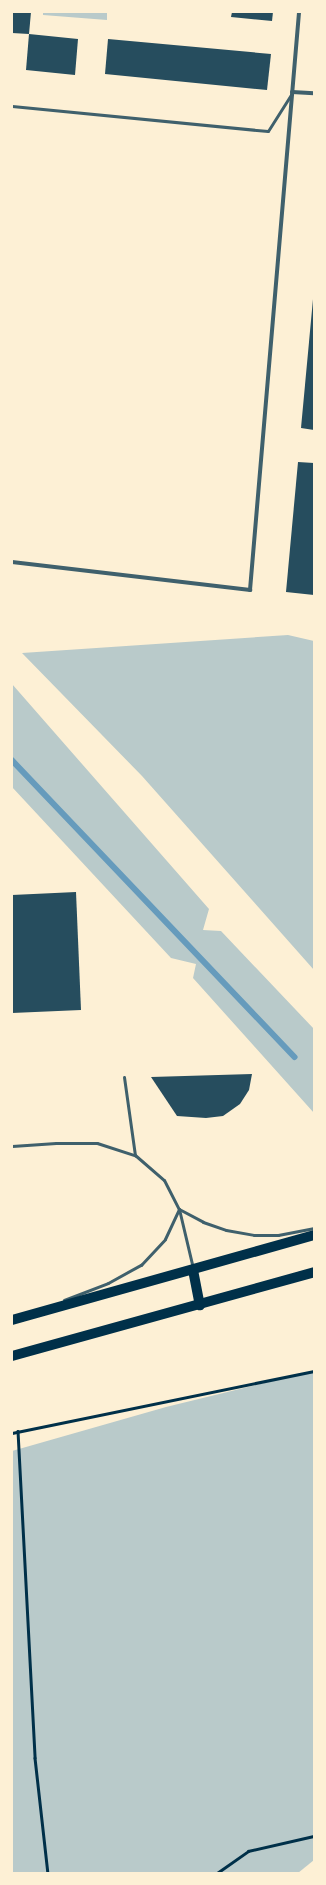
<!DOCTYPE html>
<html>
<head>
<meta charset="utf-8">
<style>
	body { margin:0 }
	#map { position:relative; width:326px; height:1885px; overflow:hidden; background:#fdf0d5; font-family:Lato,sans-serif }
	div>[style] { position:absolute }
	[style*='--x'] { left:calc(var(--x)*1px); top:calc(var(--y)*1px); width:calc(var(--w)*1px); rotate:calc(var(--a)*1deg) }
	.green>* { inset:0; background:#b9caca }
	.stream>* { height:5.5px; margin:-2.75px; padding:0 2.75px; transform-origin:2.75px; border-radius:2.75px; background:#669bbc }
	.building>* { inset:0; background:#264d5e }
	.path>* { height:2.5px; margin:-1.25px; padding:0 1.25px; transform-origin:1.25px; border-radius:1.25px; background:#003049 }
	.service>* { height:3px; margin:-1.5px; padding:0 1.5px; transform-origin:1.5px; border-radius:1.5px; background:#3f606c }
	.minor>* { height:4px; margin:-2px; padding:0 2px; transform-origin:2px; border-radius:2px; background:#3f606c }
	.primary>* { height:10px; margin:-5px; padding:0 5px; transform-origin:5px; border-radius:5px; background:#003049 }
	span { translate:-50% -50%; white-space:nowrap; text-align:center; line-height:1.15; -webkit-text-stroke:4px #fdf0d5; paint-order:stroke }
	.frame { position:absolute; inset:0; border:13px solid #fdf0d5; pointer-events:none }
</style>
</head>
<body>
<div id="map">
	<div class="green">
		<div style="clip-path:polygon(43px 12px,107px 12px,107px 20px,43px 15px)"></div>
		<div style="clip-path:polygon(288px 635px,314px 641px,314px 970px,142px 776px,22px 653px)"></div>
		<div style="clip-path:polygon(12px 684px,209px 909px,203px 930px,221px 931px,314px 1029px,314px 1113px,193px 978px,196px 964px,171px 958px,12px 787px)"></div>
		<div style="clip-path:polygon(314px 1371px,314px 1860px,298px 1873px,12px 1873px,12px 1451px,166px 1407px)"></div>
	</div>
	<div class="stream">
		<div style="--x:12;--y:760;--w:410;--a:46.4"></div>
	</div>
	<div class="building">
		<div style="clip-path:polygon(12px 12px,31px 12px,29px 34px,12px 33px)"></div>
		<div style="clip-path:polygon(232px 12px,273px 12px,272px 21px,231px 17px)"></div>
		<div style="clip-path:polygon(29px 34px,78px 39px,75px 75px,26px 70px)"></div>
		<div style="clip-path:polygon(108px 39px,271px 54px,267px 90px,105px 74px)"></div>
		<div style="clip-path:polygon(313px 299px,314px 299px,314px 430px,301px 428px)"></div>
		<div style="clip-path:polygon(298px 462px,314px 463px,314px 595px,286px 592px)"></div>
		<div style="clip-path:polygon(76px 892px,81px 1010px,12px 1013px,12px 895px)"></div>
		<div style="clip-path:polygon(252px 1074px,249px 1090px,240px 1104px,223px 1116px,206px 1118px,177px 1116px,151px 1077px)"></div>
	</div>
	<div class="path">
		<div style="--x:18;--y:1431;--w:327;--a:87"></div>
		<div style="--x:35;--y:1758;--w:116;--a:83.6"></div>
		<div style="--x:12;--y:1433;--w:308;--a:-11.6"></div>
		<div style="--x:217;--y:1873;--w:38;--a:-35"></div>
		<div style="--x:248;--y:1851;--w:68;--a:-12.8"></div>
	</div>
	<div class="service">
		<div style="--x:12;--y:106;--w:257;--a:5.6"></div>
		<div style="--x:268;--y:131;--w:45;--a:-57.7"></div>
		<div style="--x:124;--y:1077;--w:79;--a:82"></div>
		<div style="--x:12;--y:1146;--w:44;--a:-3.9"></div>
		<div style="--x:56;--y:1143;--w:41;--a:0"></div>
		<div style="--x:97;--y:1143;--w:40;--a:18"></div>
		<div style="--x:135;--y:1155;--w:38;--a:41"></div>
		<div style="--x:164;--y:1180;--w:33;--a:63"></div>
		<div style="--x:179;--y:1209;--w:61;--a:76.7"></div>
		<div style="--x:64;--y:1300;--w:47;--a:-21.1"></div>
		<div style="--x:108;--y:1283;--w:38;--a:-29"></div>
		<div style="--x:141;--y:1265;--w:35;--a:-47"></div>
		<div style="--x:165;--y:1239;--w:33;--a:-65"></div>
		<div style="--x:179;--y:1209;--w:27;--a:28"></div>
		<div style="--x:203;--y:1222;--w:24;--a:19"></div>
		<div style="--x:226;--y:1230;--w:28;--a:10"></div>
		<div style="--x:254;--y:1235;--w:24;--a:0"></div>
		<div style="--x:278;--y:1235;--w:37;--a:-11"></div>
	</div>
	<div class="minor">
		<div style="--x:292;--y:92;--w:22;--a:3"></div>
		<div style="--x:12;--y:562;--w:240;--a:6.7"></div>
		<div style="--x:250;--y:590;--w:580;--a:-85.15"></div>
	</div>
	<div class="primary">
		<div style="--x:193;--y:1270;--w:36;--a:79"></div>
		<div style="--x:12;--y:1320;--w:314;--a:-15.7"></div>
		<div style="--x:12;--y:1356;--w:313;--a:-15.5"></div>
	</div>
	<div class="frame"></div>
</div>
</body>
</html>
